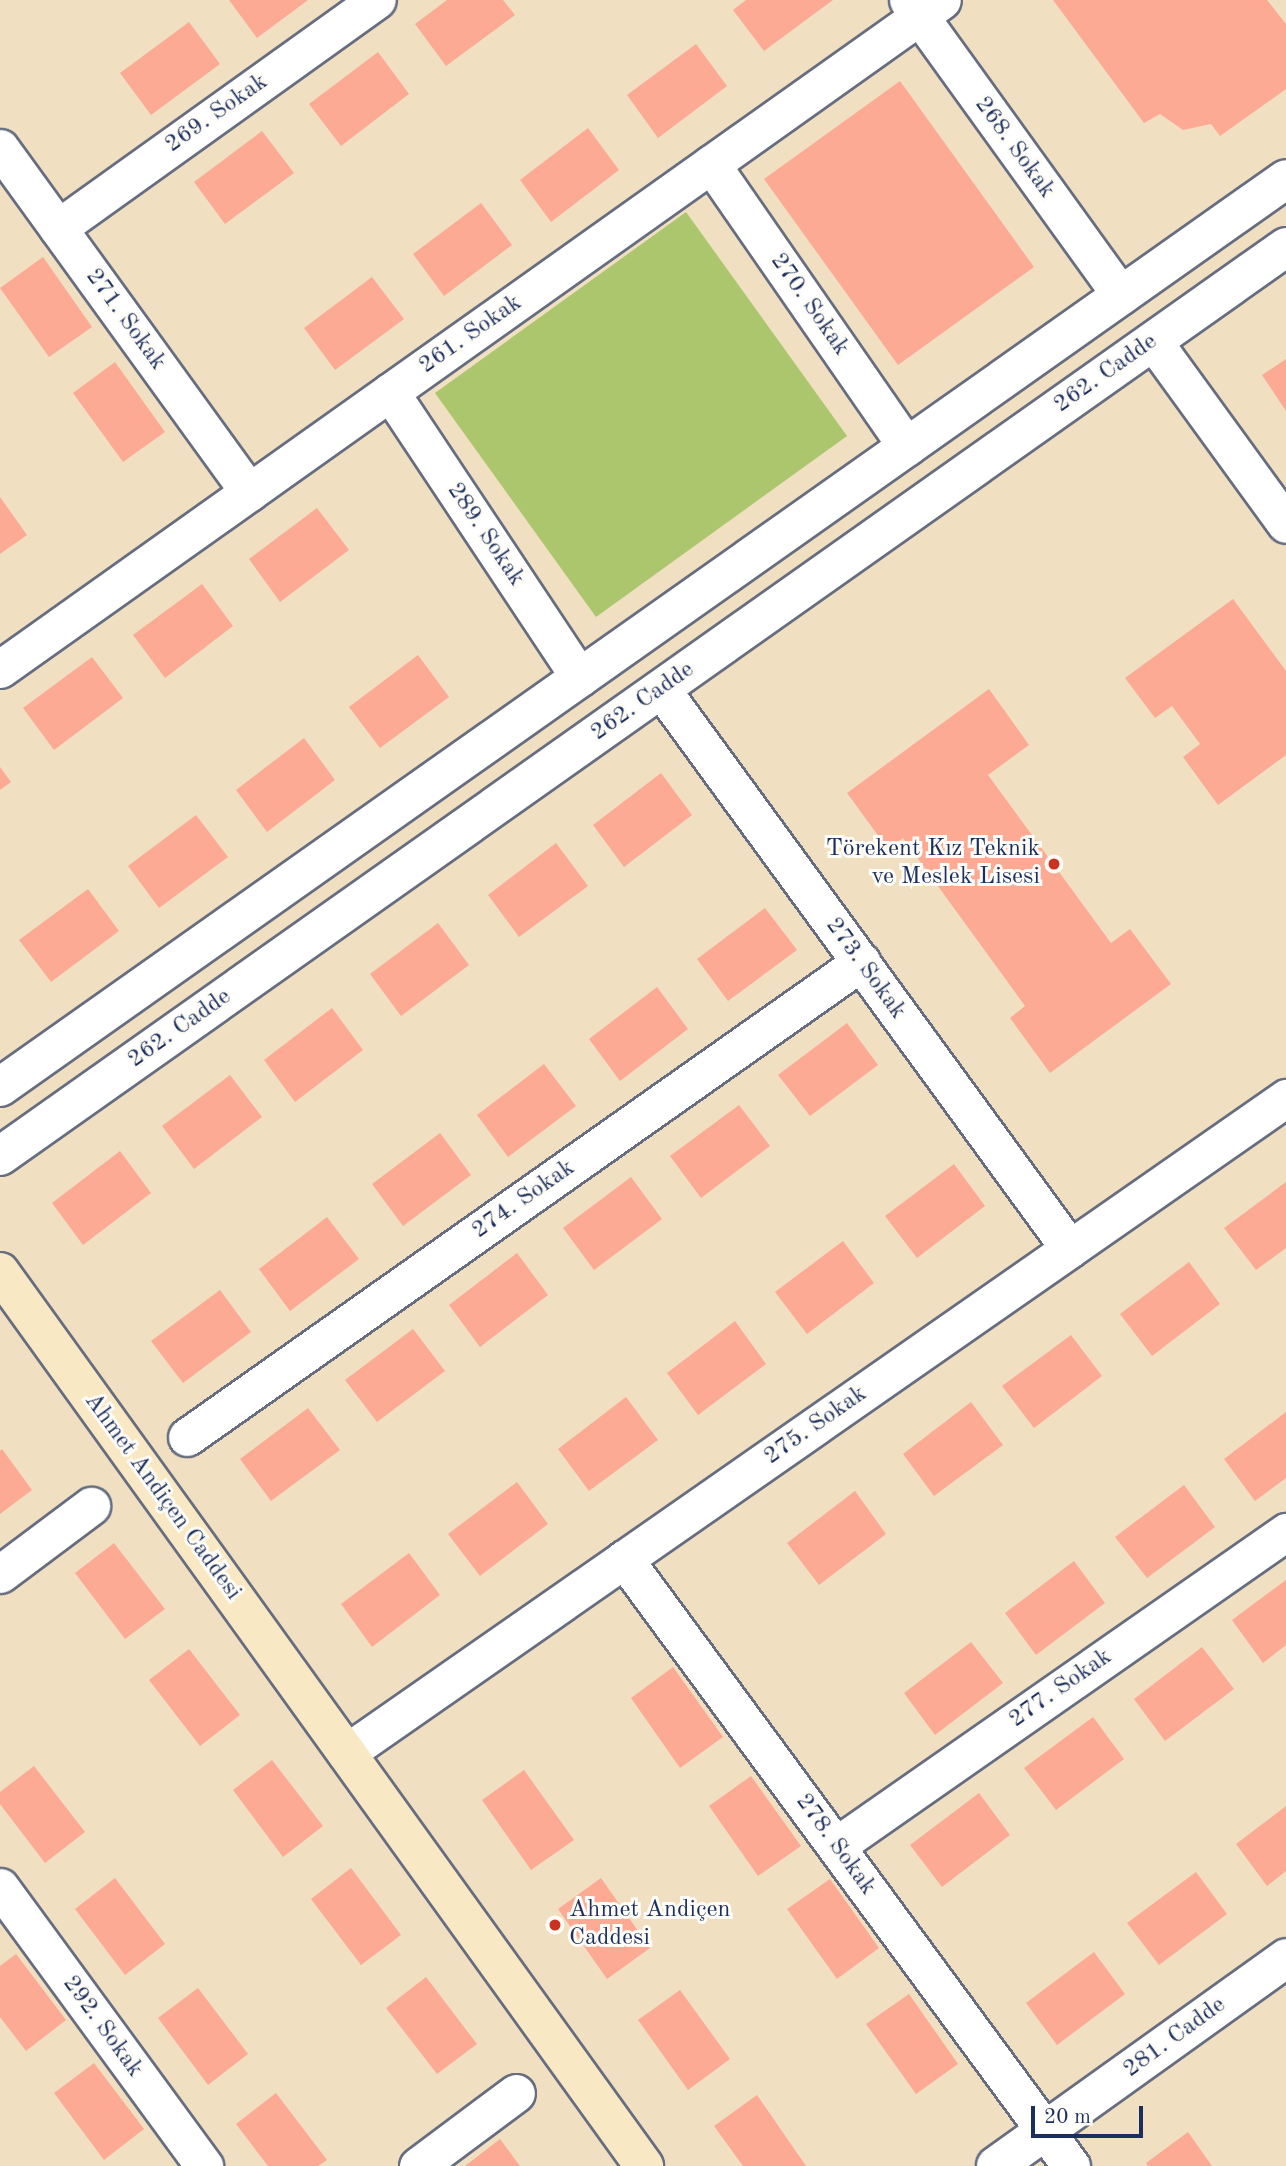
<!DOCTYPE html>
<html>
<head>
<meta charset="utf-8">
<style>
	body { margin:0 }
	#map { position:relative; width:1286px; height:2166px; overflow:hidden; background:#f0dfc0; font-family:"Old Standard TT",serif }
	div>[style] { position:absolute }
	[style*='--x'] { left:calc(var(--x)*1px); top:calc(var(--y)*1px); width:calc(var(--w)*1px); rotate:calc(var(--a)*1deg) }
	.green>* { inset:0; background:#abc66d }
	.building>* { inset:0; background:#fdaa95 }
	.roads { filter:drop-shadow(2px 0 #666d80) drop-shadow(-2px 0 #666d80) drop-shadow(0 2px #666d80) drop-shadow(0 -2px #666d80) }
	.minor>* { height:37px; margin:-18.5px; padding:0 18.5px; transform-origin:18.5px; border-radius:18.5px; background:#fff }
	.tertiary>* { height:38px; margin:-19px; padding:0 19px; transform-origin:19px; border-radius:19px; background:#fff }
	.secondary>* { height:38px; margin:-19px; padding:0 19px; transform-origin:19px; border-radius:19px; background:#f8e8c3 }
	.dots>* { width:19px; height:19px; translate:-50% -50%; box-sizing:border-box; border:4px solid #fdfcf7; border-radius:50% }
	span { translate:-50% -50%; white-space:nowrap; text-align:center; line-height:1.15; -webkit-text-stroke:6px #fdfcf7; paint-order:stroke }
	.street-label { font-size:24px; color:#1b2f5e }
	.poi-label { font-size:24px; color:#1b2f5e }
	.right { translate:-100% -50%; text-align:right }
	.left { translate:0 -50%; text-align:left }
	.scale { position:absolute; left:1031px; top:2106px; width:112px; height:32px; box-sizing:border-box; border:4px solid #1b2f5e; border-top:0; padding-left:9px; font-size:21px; line-height:24px; white-space:nowrap; color:#1b2f5e; -webkit-text-stroke:5px #fdfcf7; paint-order:stroke }
</style>
</head>
<body>
<div id="map">
	<div class="green">
		<div style="clip-path:polygon(686px 212px,847px 436px,596px 617px,435px 393px)"></div>
	</div>
	<div class="building">
		<div style="clip-path:polygon(229px 0,308px 0,257px 38px)"></div>
		<div style="clip-path:polygon(447px 0,503px 0,515px 15px,446px 66px,415px 24px)"></div>
		<div style="clip-path:polygon(746px 0,833px 0,764px 51px,733px 10px)"></div>
		<div style="clip-path:polygon(1053px 0,1267px 0,1286px 24px,1286px 89px,1220px 136px,1211px 124px,1183px 130px,1160px 114px,1144px 123px)"></div>
		<div style="clip-path:polygon(189px 22px,220px 64px,151px 115px,120px 73px)"></div>
		<div style="clip-path:polygon(696px 44px,727px 86px,658px 138px,627px 95px)"></div>
		<div style="clip-path:polygon(378px 52px,409px 94px,341px 146px,309px 104px)"></div>
		<div style="clip-path:polygon(900px 81px,1034px 267px,898px 365px,764px 179px)"></div>
		<div style="clip-path:polygon(588px 128px,619px 170px,551px 222px,520px 180px)"></div>
		<div style="clip-path:polygon(262px 131px,294px 173px,225px 224px,194px 182px)"></div>
		<div style="clip-path:polygon(481px 203px,512px 245px,444px 296px,413px 254px)"></div>
		<div style="clip-path:polygon(43px 257px,92px 327px,49px 357px,0 288px)"></div>
		<div style="clip-path:polygon(372px 277px,404px 319px,335px 370px,304px 328px)"></div>
		<div style="clip-path:polygon(1286px 359px,1286px 411px,1262px 375px)"></div>
		<div style="clip-path:polygon(115px 362px,165px 432px,123px 462px,73px 393px)"></div>
		<div style="clip-path:polygon(0 497px,27px 535px,0 554px)"></div>
		<div style="clip-path:polygon(317px 508px,349px 550px,280px 602px,249px 559px)"></div>
		<div style="clip-path:polygon(202px 584px,233px 626px,165px 678px,133px 635px)"></div>
		<div style="clip-path:polygon(1233px 599px,1286px 671px,1286px 755px,1218px 805px,1183px 757px,1200px 744px,1172px 706px,1155px 718px,1125px 678px)"></div>
		<div style="clip-path:polygon(418px 655px,449px 697px,380px 748px,349px 707px)"></div>
		<div style="clip-path:polygon(92px 657px,123px 698px,54px 750px,23px 708px)"></div>
		<div style="clip-path:polygon(989px 689px,1029px 745px,988px 775px,1111px 943px,1130px 929px,1171px 984px,1050px 1073px,1010px 1018px,1025px 1006px,903px 838px,888px 849px,847px 793px)"></div>
		<div style="clip-path:polygon(304px 738px,335px 780px,267px 832px,236px 790px)"></div>
		<div style="clip-path:polygon(0 767px,11px 782px,0 790px)"></div>
		<div style="clip-path:polygon(661px 773px,692px 815px,624px 867px,593px 825px)"></div>
		<div style="clip-path:polygon(196px 815px,228px 857px,159px 908px,128px 866px)"></div>
		<div style="clip-path:polygon(556px 843px,588px 886px,519px 937px,488px 895px)"></div>
		<div style="clip-path:polygon(88px 889px,119px 931px,51px 982px,19px 940px)"></div>
		<div style="clip-path:polygon(765px 908px,797px 950px,728px 1001px,697px 959px)"></div>
		<div style="clip-path:polygon(438px 923px,469px 965px,401px 1016px,370px 974px)"></div>
		<div style="clip-path:polygon(657px 987px,688px 1029px,620px 1081px,589px 1039px)"></div>
		<div style="clip-path:polygon(332px 1008px,363px 1050px,295px 1102px,264px 1060px)"></div>
		<div style="clip-path:polygon(847px 1023px,878px 1065px,810px 1116px,778px 1075px)"></div>
		<div style="clip-path:polygon(544px 1064px,576px 1106px,508px 1157px,477px 1115px)"></div>
		<div style="clip-path:polygon(230px 1075px,262px 1117px,194px 1169px,162px 1126px)"></div>
		<div style="clip-path:polygon(739px 1105px,770px 1146px,701px 1198px,670px 1156px)"></div>
		<div style="clip-path:polygon(440px 1133px,471px 1175px,403px 1226px,372px 1184px)"></div>
		<div style="clip-path:polygon(120px 1151px,151px 1193px,83px 1245px,52px 1203px)"></div>
		<div style="clip-path:polygon(954px 1164px,985px 1206px,917px 1258px,885px 1216px)"></div>
		<div style="clip-path:polygon(631px 1177px,662px 1219px,594px 1270px,563px 1228px)"></div>
		<div style="clip-path:polygon(1286px 1182px,1286px 1248px,1256px 1270px,1224px 1228px)"></div>
		<div style="clip-path:polygon(327px 1217px,359px 1259px,290px 1311px,259px 1269px)"></div>
		<div style="clip-path:polygon(843px 1241px,874px 1283px,807px 1334px,775px 1292px)"></div>
		<div style="clip-path:polygon(517px 1253px,548px 1295px,480px 1347px,449px 1305px)"></div>
		<div style="clip-path:polygon(1189px 1262px,1220px 1304px,1152px 1356px,1120px 1314px)"></div>
		<div style="clip-path:polygon(220px 1290px,251px 1332px,183px 1383px,151px 1341px)"></div>
		<div style="clip-path:polygon(735px 1321px,766px 1364px,698px 1415px,667px 1373px)"></div>
		<div style="clip-path:polygon(413px 1329px,445px 1371px,377px 1422px,345px 1380px)"></div>
		<div style="clip-path:polygon(1071px 1335px,1102px 1376px,1034px 1428px,1002px 1386px)"></div>
		<div style="clip-path:polygon(626px 1397px,658px 1440px,589px 1491px,558px 1449px)"></div>
		<div style="clip-path:polygon(971px 1402px,1003px 1445px,934px 1496px,903px 1454px)"></div>
		<div style="clip-path:polygon(308px 1408px,340px 1450px,271px 1501px,240px 1459px)"></div>
		<div style="clip-path:polygon(1286px 1412px,1286px 1478px,1255px 1501px,1224px 1459px)"></div>
		<div style="clip-path:polygon(2px 1449px,32px 1490px,0 1514px,0 1451px)"></div>
		<div style="clip-path:polygon(517px 1482px,548px 1524px,480px 1576px,448px 1534px)"></div>
		<div style="clip-path:polygon(1184px 1485px,1215px 1527px,1147px 1578px,1115px 1537px)"></div>
		<div style="clip-path:polygon(855px 1491px,886px 1534px,819px 1585px,787px 1543px)"></div>
		<div style="clip-path:polygon(114px 1543px,165px 1609px,125px 1639px,75px 1573px)"></div>
		<div style="clip-path:polygon(409px 1553px,440px 1595px,372px 1647px,341px 1604px)"></div>
		<div style="clip-path:polygon(1074px 1561px,1105px 1603px,1036px 1655px,1005px 1613px)"></div>
		<div style="clip-path:polygon(1286px 1580px,1286px 1645px,1263px 1663px,1232px 1620px)"></div>
		<div style="clip-path:polygon(971px 1642px,1003px 1683px,935px 1735px,904px 1693px)"></div>
		<div style="clip-path:polygon(1202px 1647px,1234px 1689px,1165px 1741px,1134px 1699px)"></div>
		<div style="clip-path:polygon(189px 1649px,240px 1715px,200px 1746px,149px 1680px)"></div>
		<div style="clip-path:polygon(673px 1667px,723px 1737px,680px 1768px,631px 1698px)"></div>
		<div style="clip-path:polygon(1093px 1717px,1124px 1759px,1056px 1810px,1024px 1768px)"></div>
		<div style="clip-path:polygon(272px 1760px,323px 1826px,283px 1857px,233px 1790px)"></div>
		<div style="clip-path:polygon(34px 1766px,85px 1832px,45px 1863px,0 1804px,0 1792px)"></div>
		<div style="clip-path:polygon(524px 1770px,574px 1840px,531px 1870px,482px 1800px)"></div>
		<div style="clip-path:polygon(751px 1776px,801px 1846px,758px 1876px,709px 1806px)"></div>
		<div style="clip-path:polygon(979px 1793px,1010px 1835px,942px 1887px,910px 1845px)"></div>
		<div style="clip-path:polygon(1286px 1806px,1286px 1871px,1267px 1886px,1236px 1844px)"></div>
		<div style="clip-path:polygon(351px 1868px,401px 1935px,361px 1965px,311px 1899px)"></div>
		<div style="clip-path:polygon(1196px 1872px,1227px 1914px,1159px 1965px,1127px 1923px)"></div>
		<div style="clip-path:polygon(115px 1878px,165px 1944px,125px 1975px,75px 1909px)"></div>
		<div style="clip-path:polygon(601px 1878px,650px 1948px,607px 1979px,558px 1909px)"></div>
		<div style="clip-path:polygon(830px 1879px,879px 1948px,837px 1979px,787px 1909px)"></div>
		<div style="clip-path:polygon(1094px 1952px,1125px 1994px,1057px 2045px,1026px 2003px)"></div>
		<div style="clip-path:polygon(16px 1954px,66px 2020px,26px 2051px,0 2017px,0 1966px)"></div>
		<div style="clip-path:polygon(426px 1977px,477px 2044px,437px 2074px,386px 2008px)"></div>
		<div style="clip-path:polygon(198px 1988px,248px 2054px,208px 2085px,158px 2018px)"></div>
		<div style="clip-path:polygon(680px 1990px,730px 2059px,688px 2090px,638px 2020px)"></div>
		<div style="clip-path:polygon(909px 1994px,958px 2064px,916px 2094px,866px 2024px)"></div>
		<div style="clip-path:polygon(94px 2063px,144px 2129px,104px 2160px,54px 2093px)"></div>
		<div style="clip-path:polygon(276px 2093px,327px 2160px,318px 2166px,268px 2166px,236px 2124px)"></div>
		<div style="clip-path:polygon(757px 2095px,806px 2166px,743px 2166px,714px 2126px)"></div>
		<div style="clip-path:polygon(1188px 2132px,1212px 2166px,1148px 2166px,1146px 2163px)"></div>
		<div style="clip-path:polygon(500px 2139px,520px 2166px,465px 2166px)"></div>
	</div>
	<div class="roads">
		<div class="minor">
			<div style="--x:908;--y:0;--w:364;--a:54.2"></div>
			<div style="--x:0;--y:148;--w:425;--a:54.1"></div>
			<div style="--x:711;--y:164;--w:344;--a:55.3"></div>
			<div style="--x:58;--y:228;--w:392;--a:-35.6"></div>
			<div style="--x:1153;--y:341;--w:226;--a:54"></div>
			<div style="--x:390;--y:392;--w:343;--a:56.4"></div>
			<div style="--x:0;--y:669;--w:1155;--a:-35.38"></div>
			<div style="--x:661;--y:689;--w:693;--a:53.86"></div>
			<div style="--x:187;--y:1437;--w:825;--a:-35.17"></div>
			<div style="--x:624;--y:1559;--w:754;--a:53.63"></div>
			<div style="--x:0;--y:1574;--w:114;--a:-36.8"></div>
			<div style="--x:346;--y:1753;--w:1146;--a:-34.87"></div>
			<div style="--x:836;--y:1846;--w:549;--a:-34.91"></div>
			<div style="--x:0;--y:1887;--w:346;--a:53.8"></div>
			<div style="--x:418;--y:2166;--w:122;--a:-36.7"></div>
		</div>
		<div class="tertiary">
			<div style="--x:0;--y:1087;--w:1574;--a:-35.22"></div>
			<div style="--x:0;--y:1156;--w:1575;--a:-35.25"></div>
			<div style="--x:996;--y:2166;--w:357;--a:-35.6"></div>
		</div>
		<div class="secondary">
			<div style="--x:0;--y:1272;--w:1102;--a:54.23"></div>
		</div>
	</div>
	<div class="dots">
		<div style="left:1054px;top:864px;background:#c8321e"></div>
		<div style="left:555px;top:1925px;background:#c8321e"></div>
	</div>
	<div class="street-label">
		<span style="left:217px;top:114px;rotate:-35deg">269. Sokak</span>
		<span style="left:1014px;top:148px;rotate:54deg">268. Sokak</span>
		<span style="left:809px;top:305px;rotate:55deg">270. Sokak</span>
		<span style="left:125px;top:320px;rotate:54deg">271. Sokak</span>
		<span style="left:471px;top:335px;rotate:-35deg">261. Sokak</span>
		<span style="left:1106px;top:374px;rotate:-35deg">262. Cadde</span>
		<span style="left:485px;top:535px;rotate:56deg">289. Sokak</span>
		<span style="left:643px;top:702px;rotate:-35deg">262. Cadde</span>
		<span style="left:865px;top:969px;rotate:54deg">273. Sokak</span>
		<span style="left:180px;top:1029px;rotate:-35deg">262. Cadde</span>
		<span style="left:524px;top:1200px;rotate:-35deg">274. Sokak</span>
		<span style="left:816px;top:1426px;rotate:-35deg">275. Sokak</span>
		<span style="left:162px;top:1497px;rotate:54deg">Ahmet Andiçen Caddesi</span>
		<span style="left:1061px;top:1689px;rotate:-35deg">277. Sokak</span>
		<span style="left:835px;top:1845px;rotate:54deg">278. Sokak</span>
		<span style="left:102px;top:2027px;rotate:54deg">292. Sokak</span>
		<span style="left:1175px;top:2038px;rotate:-36deg">281. Cadde</span>
	</div>
	<div class="poi-label">
		<span class="right" style="left:1040px;top:864px">Törekent Kız Teknik<br>ve Meslek Lisesi</span>
		<span class="left" style="left:569px;top:1925px">Ahmet Andiçen<br>Caddesi</span>
	</div>
	<div class="scale">20 m</div>
</div>
</body>
</html>
